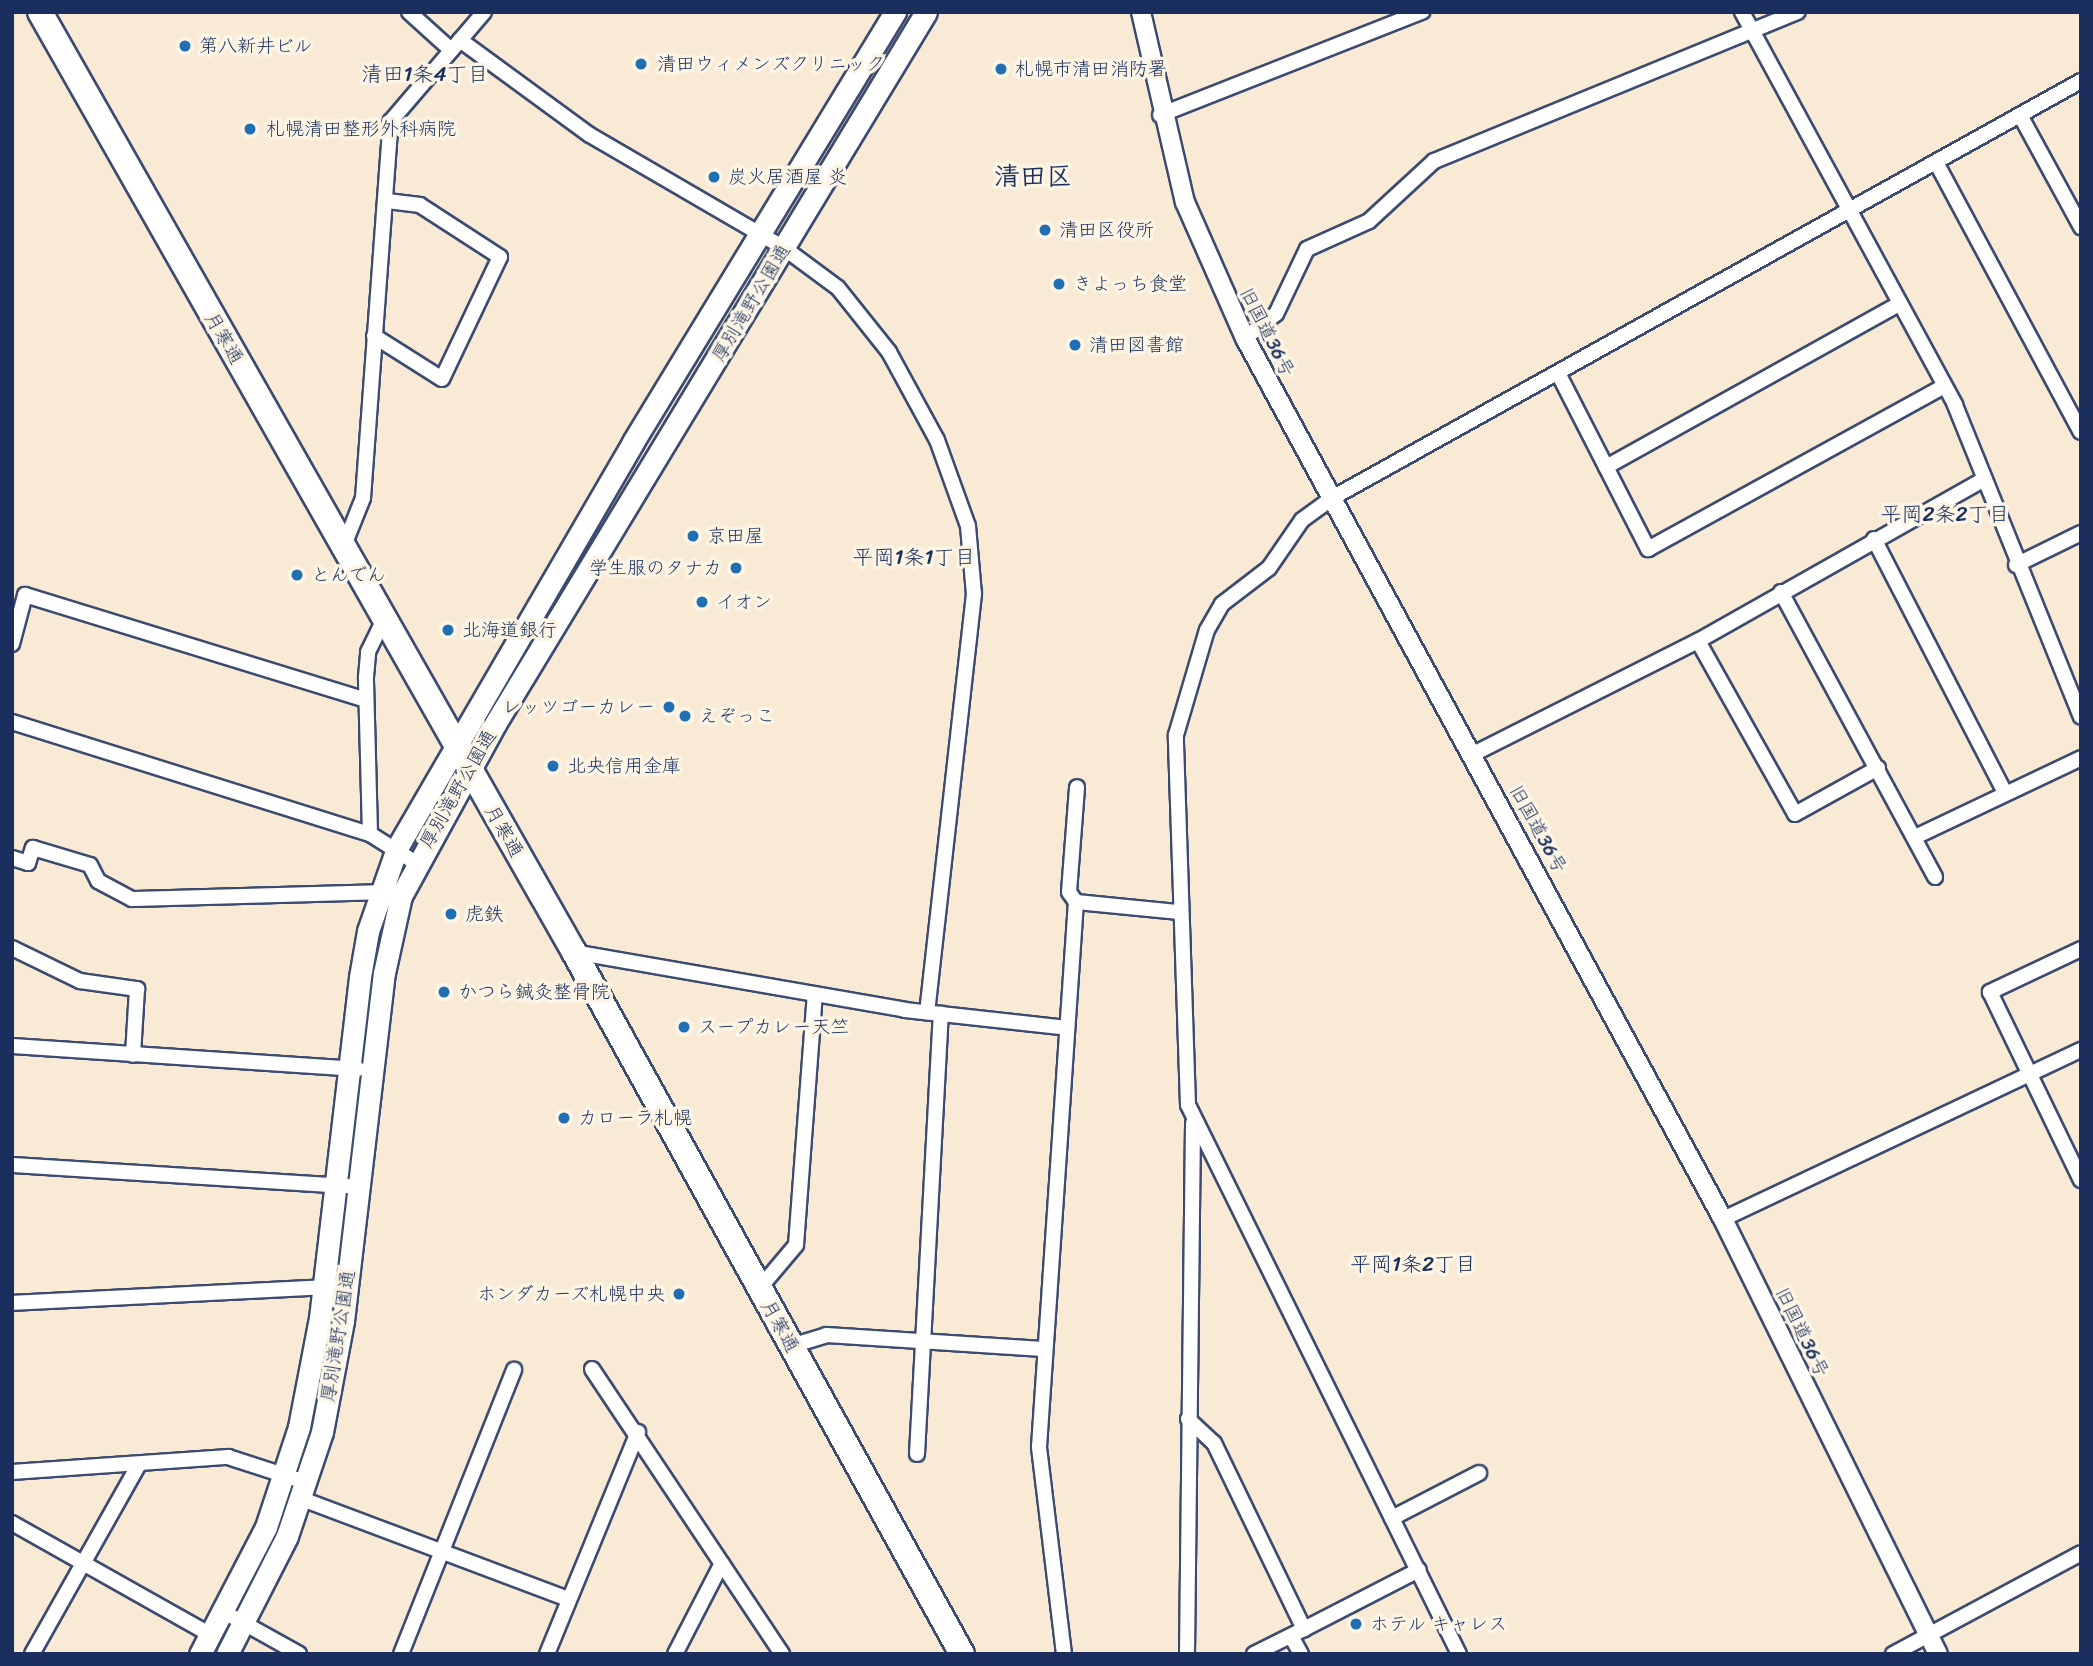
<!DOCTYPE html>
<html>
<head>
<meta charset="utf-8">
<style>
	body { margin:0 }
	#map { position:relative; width:2093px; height:1666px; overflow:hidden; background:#f8ead4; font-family:Sriracha,"Klee One",sans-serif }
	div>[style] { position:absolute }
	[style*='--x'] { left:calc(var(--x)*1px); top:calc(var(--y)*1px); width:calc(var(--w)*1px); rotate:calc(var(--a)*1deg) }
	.roads { filter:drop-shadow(2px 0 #3c4b70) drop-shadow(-2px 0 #3c4b70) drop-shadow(0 2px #3c4b70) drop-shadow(0 -2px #3c4b70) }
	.minor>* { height:14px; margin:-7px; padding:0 7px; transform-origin:7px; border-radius:7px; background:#fff }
	.tertiary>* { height:18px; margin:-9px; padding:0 9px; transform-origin:9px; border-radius:9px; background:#fff }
	.secondary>* { height:21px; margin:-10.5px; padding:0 10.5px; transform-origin:10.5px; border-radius:10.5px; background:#fff }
	.trunk>* { height:24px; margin:-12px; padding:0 12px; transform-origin:12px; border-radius:12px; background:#fff }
	.dots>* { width:19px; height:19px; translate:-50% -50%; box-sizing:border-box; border:4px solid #fcf5e5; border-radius:50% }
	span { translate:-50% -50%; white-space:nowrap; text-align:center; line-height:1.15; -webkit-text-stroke:7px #fcf5e5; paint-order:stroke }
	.poi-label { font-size:19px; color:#1b2f5e }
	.left { translate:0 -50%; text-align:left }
	.right { translate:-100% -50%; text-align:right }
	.street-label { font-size:19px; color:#1b2f5e }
	.neighbourhood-label { font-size:21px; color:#1b2f5e }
	.district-label { font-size:26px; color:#1b2f5e; font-weight:700 }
	.frame { position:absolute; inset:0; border:14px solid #1b2f5e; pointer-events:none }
</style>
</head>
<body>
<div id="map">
	<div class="roads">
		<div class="minor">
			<div style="--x:409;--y:12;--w:57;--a:42.1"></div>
			<div style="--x:1742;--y:12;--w:447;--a:61.5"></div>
			<div style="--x:1955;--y:405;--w:336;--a:68"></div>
			<div style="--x:460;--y:40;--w:161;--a:36.2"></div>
			<div style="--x:590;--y:135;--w:225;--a:30.2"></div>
			<div style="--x:784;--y:248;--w:67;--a:36.5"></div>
			<div style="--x:838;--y:288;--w:82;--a:51.4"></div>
			<div style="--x:889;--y:352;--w:100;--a:61.4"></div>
			<div style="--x:937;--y:440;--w:91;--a:70.2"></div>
			<div style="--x:968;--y:526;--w:68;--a:85"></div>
			<div style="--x:974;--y:594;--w:421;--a:96.4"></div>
			<div style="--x:1160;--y:115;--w:282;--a:-21.5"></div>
			<div style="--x:2020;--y:115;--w:128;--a:61.4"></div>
			<div style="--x:1937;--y:164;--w:304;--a:61.8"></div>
			<div style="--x:374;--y:336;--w:80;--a:32.3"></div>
			<div style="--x:442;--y:379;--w:135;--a:-64.6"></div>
			<div style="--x:500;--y:257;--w:95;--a:-147"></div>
			<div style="--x:420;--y:205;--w:35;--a:-173"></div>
			<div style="--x:1245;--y:338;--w:39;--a:-38"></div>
			<div style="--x:1276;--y:314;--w:72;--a:-64.5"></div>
			<div style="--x:1307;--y:249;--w:68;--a:-24.3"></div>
			<div style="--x:1369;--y:221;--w:88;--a:-42.7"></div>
			<div style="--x:1434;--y:161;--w:393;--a:-22.3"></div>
			<div style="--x:1558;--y:373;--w:198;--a:62.9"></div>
			<div style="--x:1648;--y:549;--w:338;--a:-28.8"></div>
			<div style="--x:1606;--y:467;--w:335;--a:-29.1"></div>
			<div style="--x:1874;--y:539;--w:284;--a:62.7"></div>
			<div style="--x:343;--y:548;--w:54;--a:-68.2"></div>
			<div style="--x:363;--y:498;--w:378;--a:-85.8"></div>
			<div style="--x:391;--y:121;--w:143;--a:-49.5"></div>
			<div style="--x:2016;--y:565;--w:72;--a:-26.2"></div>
			<div style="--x:1781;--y:592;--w:324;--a:61.6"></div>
			<div style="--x:1698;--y:641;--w:198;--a:60.7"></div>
			<div style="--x:1795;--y:814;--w:95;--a:-29"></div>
			<div style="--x:12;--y:644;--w:51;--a:-75.1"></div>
			<div style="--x:25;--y:595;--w:357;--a:17.1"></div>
			<div style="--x:12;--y:722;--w:375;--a:17.4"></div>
			<div style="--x:370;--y:834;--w:54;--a:32.2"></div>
			<div style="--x:1473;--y:754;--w:252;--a:-26.7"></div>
			<div style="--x:1698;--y:641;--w:329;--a:-29.5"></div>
			<div style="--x:370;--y:834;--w:157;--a:-91.5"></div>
			<div style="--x:366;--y:677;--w:25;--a:-85"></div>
			<div style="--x:368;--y:652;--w:37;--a:-64"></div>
			<div style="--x:1915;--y:837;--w:184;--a:-25.4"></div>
			<div style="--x:12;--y:858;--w:17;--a:17"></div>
			<div style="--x:28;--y:863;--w:16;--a:-72"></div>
			<div style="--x:33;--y:848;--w:59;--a:16.6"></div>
			<div style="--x:90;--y:865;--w:18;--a:63"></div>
			<div style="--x:98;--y:881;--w:38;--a:28"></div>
			<div style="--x:132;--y:899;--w:248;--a:-1.6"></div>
			<div style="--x:1076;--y:902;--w:102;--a:5.6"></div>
			<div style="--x:12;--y:948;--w:76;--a:25.9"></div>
			<div style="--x:80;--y:981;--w:58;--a:8"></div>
			<div style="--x:137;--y:989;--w:66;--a:93.5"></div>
			<div style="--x:2081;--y:949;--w:101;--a:154.7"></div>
			<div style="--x:1990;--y:992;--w:209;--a:64.2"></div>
			<div style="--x:574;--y:952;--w:336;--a:9.9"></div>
			<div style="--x:905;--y:1010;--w:163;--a:6.3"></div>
			<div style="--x:12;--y:1046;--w:347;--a:3.8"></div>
			<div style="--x:12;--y:1165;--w:347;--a:3.6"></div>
			<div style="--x:1723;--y:1219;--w:396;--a:-25.3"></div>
			<div style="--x:759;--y:1289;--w:57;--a:-49.9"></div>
			<div style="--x:796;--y:1245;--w:251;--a:-85.7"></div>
			<div style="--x:12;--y:1303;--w:335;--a:-2.9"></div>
			<div style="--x:791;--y:1346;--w:37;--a:-17"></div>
			<div style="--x:826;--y:1335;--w:218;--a:3.7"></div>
			<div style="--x:592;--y:1369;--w:343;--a:56.3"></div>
			<div style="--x:1188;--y:1419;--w:35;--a:43"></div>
			<div style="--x:1214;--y:1443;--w:207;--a:64.2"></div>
			<div style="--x:1304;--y:1629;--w:56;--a:153.4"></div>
			<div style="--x:917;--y:1454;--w:441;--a:-86.9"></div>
			<div style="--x:12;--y:1472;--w:217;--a:-4"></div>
			<div style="--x:228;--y:1457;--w:84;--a:18"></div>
			<div style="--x:302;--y:1499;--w:284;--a:20.6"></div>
			<div style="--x:1392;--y:1518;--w:98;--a:-27.3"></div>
			<div style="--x:12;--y:1523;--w:228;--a:29.4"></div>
			<div style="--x:224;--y:1612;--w:86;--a:29.2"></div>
			<div style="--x:1304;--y:1629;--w:129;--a:-27.2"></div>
			<div style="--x:1291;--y:1636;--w:21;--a:61"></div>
			<div style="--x:32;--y:1654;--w:216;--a:-60.6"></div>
			<div style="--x:401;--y:1654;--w:306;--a:-68.3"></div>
			<div style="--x:547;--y:1654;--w:240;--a:-67.7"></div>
			<div style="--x:675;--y:1654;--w:102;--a:-62.7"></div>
			<div style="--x:1064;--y:1654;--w:209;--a:-96.9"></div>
			<div style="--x:1039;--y:1447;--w:546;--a:-86.12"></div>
			<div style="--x:1076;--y:902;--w:12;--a:-125"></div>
			<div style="--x:1069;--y:892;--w:105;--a:-85.6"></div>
			<div style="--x:1187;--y:1654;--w:531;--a:-89.35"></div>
			<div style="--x:1459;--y:1654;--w:612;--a:-116.27"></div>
			<div style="--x:1188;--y:1105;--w:370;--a:-91.9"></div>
			<div style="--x:1176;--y:735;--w:109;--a:-73.6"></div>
			<div style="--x:1207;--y:630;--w:30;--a:-60"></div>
			<div style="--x:1222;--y:604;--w:59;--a:-37.5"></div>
			<div style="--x:1269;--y:568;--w:58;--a:-55.5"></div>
			<div style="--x:1302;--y:520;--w:37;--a:-36"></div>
			<div style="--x:1332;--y:498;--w:857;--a:-29.11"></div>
			<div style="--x:1893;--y:1654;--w:213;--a:-28.2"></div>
		</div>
		<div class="tertiary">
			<div style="--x:1141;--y:12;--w:195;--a:77"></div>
			<div style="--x:1185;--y:202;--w:149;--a:66.2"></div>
			<div style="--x:1245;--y:338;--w:1002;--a:61.52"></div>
			<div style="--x:1723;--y:1219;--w:485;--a:63.7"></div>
		</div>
		<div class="secondary">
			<div style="--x:200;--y:1654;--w:143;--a:-62.5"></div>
			<div style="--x:266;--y:1527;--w:105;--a:-71.7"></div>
			<div style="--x:299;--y:1427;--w:111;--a:-79.1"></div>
			<div style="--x:320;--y:1318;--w:343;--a:-83.3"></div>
			<div style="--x:360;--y:977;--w:47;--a:-80.1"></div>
			<div style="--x:368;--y:931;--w:88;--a:-70.7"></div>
			<div style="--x:397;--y:848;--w:470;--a:-59.8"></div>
			<div style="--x:633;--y:442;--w:504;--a:-58.65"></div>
			<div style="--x:227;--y:1654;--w:132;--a:-63"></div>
			<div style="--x:287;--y:1536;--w:110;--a:-71.4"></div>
			<div style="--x:322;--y:1432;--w:113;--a:-79.3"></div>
			<div style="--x:343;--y:1321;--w:350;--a:-83.3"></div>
			<div style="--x:384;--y:973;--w:79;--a:-77.6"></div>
			<div style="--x:401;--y:896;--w:196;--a:-61.3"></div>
			<div style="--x:495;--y:724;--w:832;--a:-58.81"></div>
		</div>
		<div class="trunk">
			<div style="--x:40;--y:12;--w:1081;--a:60.4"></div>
			<div style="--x:574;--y:952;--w:802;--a:61.07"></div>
		</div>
	</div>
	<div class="dots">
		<div style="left:185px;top:46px;background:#1f6fb2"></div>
		<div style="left:641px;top:64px;background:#1f6fb2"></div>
		<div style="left:1001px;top:69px;background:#1f6fb2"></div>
		<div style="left:250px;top:129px;background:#1f6fb2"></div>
		<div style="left:714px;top:177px;background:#1f6fb2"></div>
		<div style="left:1045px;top:230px;background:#1f6fb2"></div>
		<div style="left:1059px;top:284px;background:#1f6fb2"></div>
		<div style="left:1075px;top:345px;background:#1f6fb2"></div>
		<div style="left:693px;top:536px;background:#1f6fb2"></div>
		<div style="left:736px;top:568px;background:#1f6fb2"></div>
		<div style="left:297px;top:575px;background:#1f6fb2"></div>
		<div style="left:702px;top:602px;background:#1f6fb2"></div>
		<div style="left:448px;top:630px;background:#1f6fb2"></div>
		<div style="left:669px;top:707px;background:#1f6fb2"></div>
		<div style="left:685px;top:716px;background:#1f6fb2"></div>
		<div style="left:553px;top:766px;background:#1f6fb2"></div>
		<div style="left:451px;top:914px;background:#1f6fb2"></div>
		<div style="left:444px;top:992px;background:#1f6fb2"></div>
		<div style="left:684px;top:1027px;background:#1f6fb2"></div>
		<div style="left:564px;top:1118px;background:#1f6fb2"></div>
		<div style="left:679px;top:1294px;background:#1f6fb2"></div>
		<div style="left:1356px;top:1624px;background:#1f6fb2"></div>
	</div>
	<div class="poi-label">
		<span class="left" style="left:199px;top:46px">第八新井ビル</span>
		<span class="left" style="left:657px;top:64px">清田ウィメンズクリニック</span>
		<span class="left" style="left:1015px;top:69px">札幌市清田消防署</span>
		<span class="left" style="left:266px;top:129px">札幌清田整形外科病院</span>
		<span class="left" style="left:728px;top:177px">炭火居酒屋 炎</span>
		<span class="left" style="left:1059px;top:230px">清田区役所</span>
		<span class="left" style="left:1073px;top:284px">きよっち食堂</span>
		<span class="left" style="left:1089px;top:345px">清田図書館</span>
		<span class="left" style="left:707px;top:536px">京田屋</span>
		<span class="right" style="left:722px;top:568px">学生服のタナカ</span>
		<span class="left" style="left:311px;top:575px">とんでん</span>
		<span class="left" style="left:716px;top:602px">イオン</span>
		<span class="left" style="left:462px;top:630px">北海道銀行</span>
		<span class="right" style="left:655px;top:707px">レッツゴーカレー</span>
		<span class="left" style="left:699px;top:716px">えぞっこ</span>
		<span class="left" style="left:567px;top:766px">北央信用金庫</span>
		<span class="left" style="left:465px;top:914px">虎鉄</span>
		<span class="left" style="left:458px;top:992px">かつら鍼灸整骨院</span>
		<span class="left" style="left:698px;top:1027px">スープカレー天竺</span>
		<span class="left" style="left:578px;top:1118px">カローラ札幌</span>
		<span class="right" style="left:665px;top:1294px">ホンダカーズ札幌中央</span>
		<span class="left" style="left:1370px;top:1624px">ホテル キャレス</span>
	</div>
	<div class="street-label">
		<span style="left:751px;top:303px;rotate:-59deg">厚別滝野公園通</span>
		<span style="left:1267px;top:332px;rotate:63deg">旧国道36号</span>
		<span style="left:224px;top:338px;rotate:60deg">月寒通</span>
		<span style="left:458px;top:789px;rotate:-60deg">厚別滝野公園通</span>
		<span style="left:1538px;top:829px;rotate:61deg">旧国道36号</span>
		<span style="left:504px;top:831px;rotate:60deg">月寒通</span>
		<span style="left:780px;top:1326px;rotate:61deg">月寒通</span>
		<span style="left:1802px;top:1332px;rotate:64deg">旧国道36号</span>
		<span style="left:338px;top:1336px;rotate:-81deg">厚別滝野公園通</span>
	</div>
	<div class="neighbourhood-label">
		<span style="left:425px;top:74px">清田1条4丁目</span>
		<span style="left:1945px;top:514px">平岡2条2丁目</span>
		<span style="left:914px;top:557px">平岡1条1丁目</span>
		<span style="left:1413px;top:1264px">平岡1条2丁目</span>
	</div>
	<div class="district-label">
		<span style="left:1033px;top:177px">清田区</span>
	</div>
	<div class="frame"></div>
</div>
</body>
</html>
